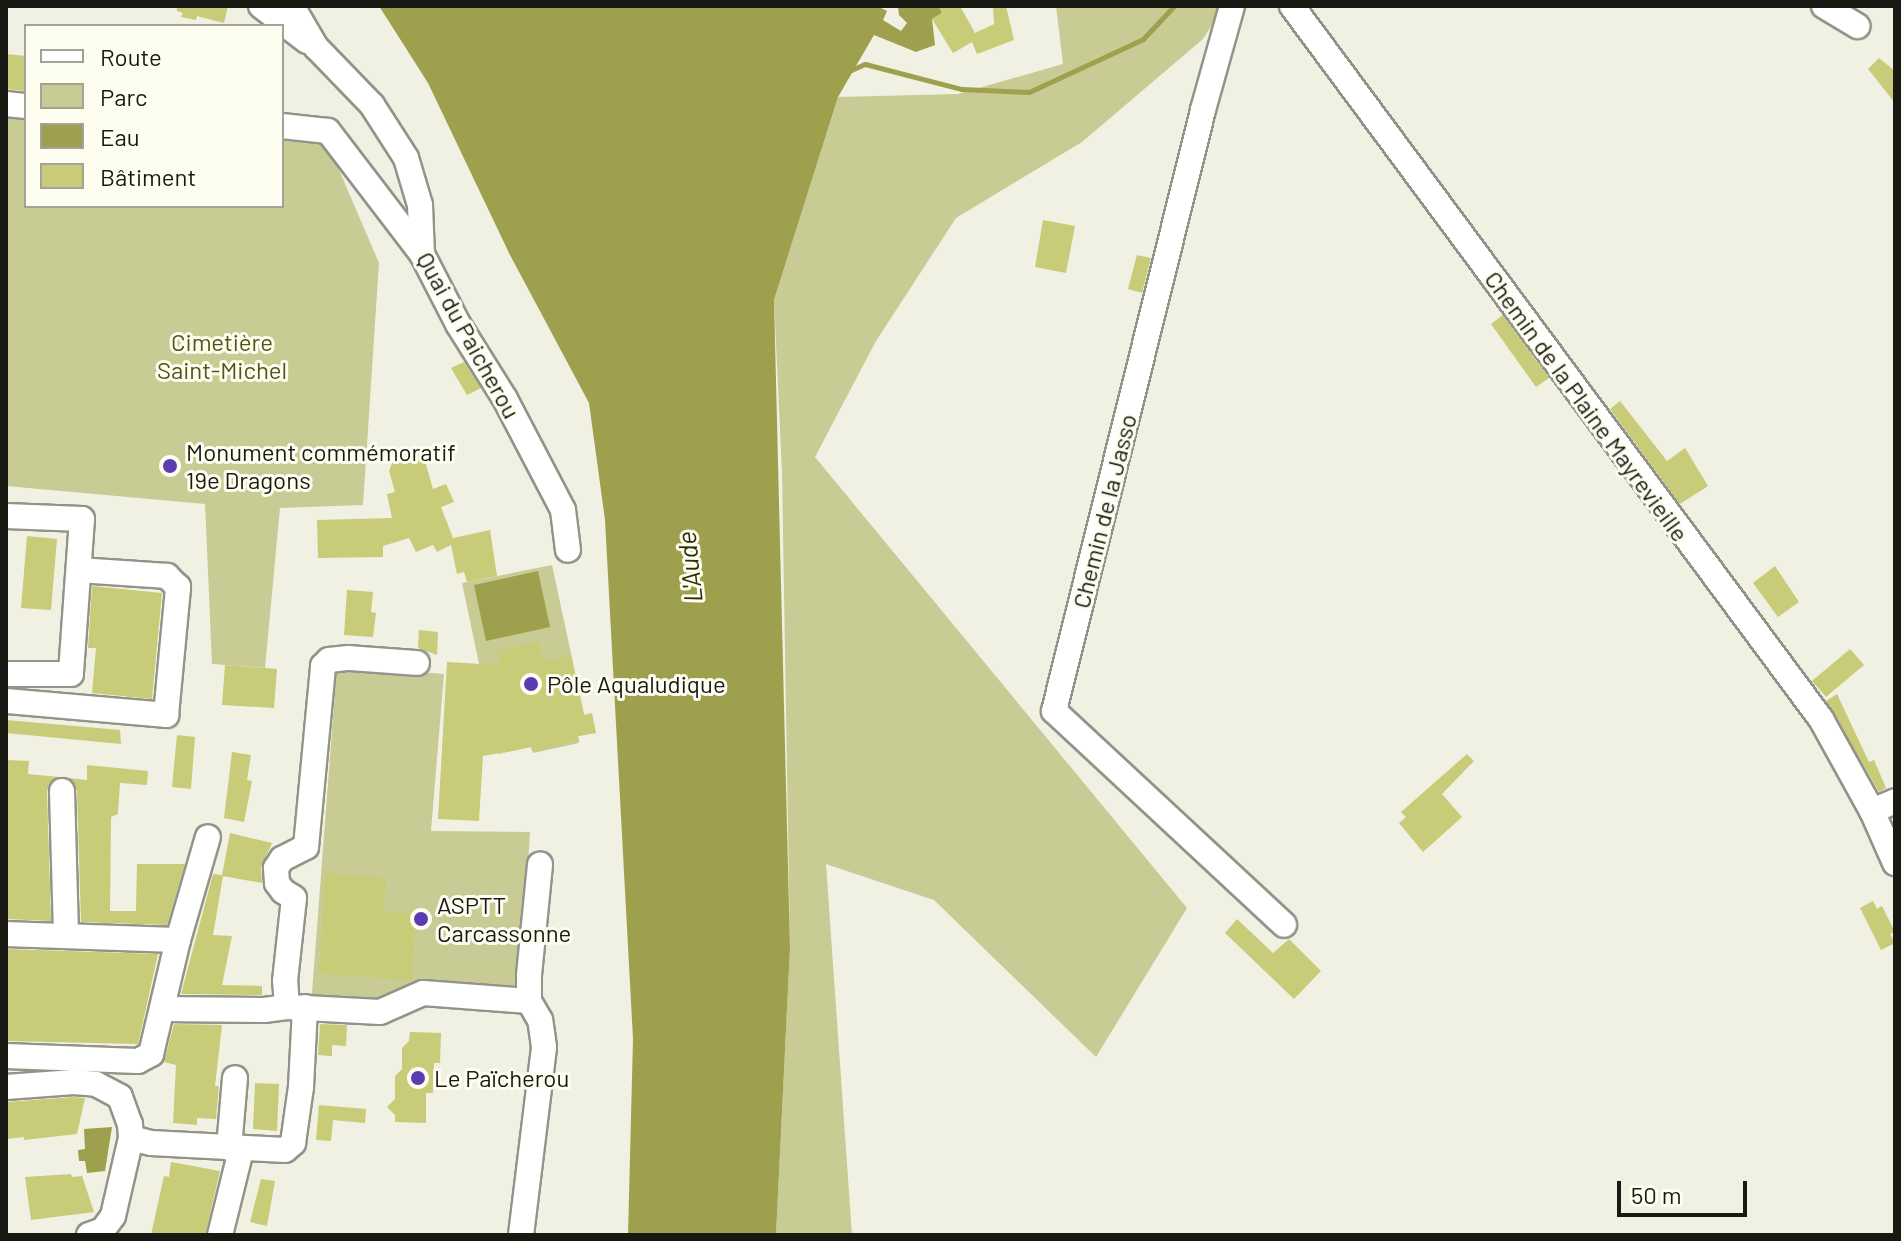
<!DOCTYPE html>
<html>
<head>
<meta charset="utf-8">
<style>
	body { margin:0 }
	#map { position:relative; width:1901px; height:1241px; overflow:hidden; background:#f0f1e3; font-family:Barlow,sans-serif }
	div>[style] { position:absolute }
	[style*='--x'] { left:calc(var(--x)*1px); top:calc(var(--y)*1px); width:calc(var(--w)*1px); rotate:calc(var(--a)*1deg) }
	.green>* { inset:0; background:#c9cb95 }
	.water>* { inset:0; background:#9ea04d }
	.stream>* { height:5px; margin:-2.5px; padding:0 2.5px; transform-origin:2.5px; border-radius:2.5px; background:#9ea04d }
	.building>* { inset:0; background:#c8cb78 }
	.roads { filter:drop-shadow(2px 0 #939488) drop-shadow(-2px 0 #939488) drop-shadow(0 2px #939488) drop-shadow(0 -2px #939488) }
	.minor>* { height:24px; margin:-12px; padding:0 12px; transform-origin:12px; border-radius:12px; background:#fff }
	.dots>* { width:22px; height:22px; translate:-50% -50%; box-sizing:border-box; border:4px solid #fdfef0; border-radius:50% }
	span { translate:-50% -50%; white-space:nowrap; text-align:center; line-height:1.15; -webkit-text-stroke:6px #fdfef0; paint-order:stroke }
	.street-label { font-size:24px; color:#191914 }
	.park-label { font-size:24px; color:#545417 }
	.poi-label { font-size:24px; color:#191914 }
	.left { translate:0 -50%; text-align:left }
	.water-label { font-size:26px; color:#2d2e09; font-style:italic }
	.frame { position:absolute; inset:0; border:8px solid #191914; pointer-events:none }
	.legend { position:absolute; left:24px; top:24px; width:260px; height:184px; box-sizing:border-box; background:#fdfef0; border:2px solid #a2a298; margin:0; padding:10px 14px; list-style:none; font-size:24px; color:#191914 }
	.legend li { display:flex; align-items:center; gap:16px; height:40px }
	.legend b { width:40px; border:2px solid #a2a298 }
	.scale { position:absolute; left:1617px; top:1181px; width:130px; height:36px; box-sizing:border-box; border:4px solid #191914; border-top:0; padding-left:10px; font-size:24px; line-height:28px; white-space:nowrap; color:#191914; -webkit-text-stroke:6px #fdfef0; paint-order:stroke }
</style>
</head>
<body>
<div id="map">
	<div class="green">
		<div style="clip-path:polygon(1056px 6px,1224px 6px,1203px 39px,1082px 142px,956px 218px,876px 341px,815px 457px,1187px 908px,1096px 1057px,934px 900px,826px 864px,852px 1235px,776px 1235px,790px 948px,782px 473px,774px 300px,838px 97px,958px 94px,1063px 64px)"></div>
		<div style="clip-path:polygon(6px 110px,26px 112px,26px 206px,282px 206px,282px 134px,325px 137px,379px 263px,363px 505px,280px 508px,265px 668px,212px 664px,205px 504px,6px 486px)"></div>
		<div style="clip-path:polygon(552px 565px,584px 714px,596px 733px,578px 736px,579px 743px,533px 753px,531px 747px,498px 754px,462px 583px)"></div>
		<div style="clip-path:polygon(337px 665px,444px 674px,431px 831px,530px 832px,519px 1011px,404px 1005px,311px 1006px)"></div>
	</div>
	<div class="water">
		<div style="clip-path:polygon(379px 6px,877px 6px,887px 11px,883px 20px,901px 31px,907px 23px,899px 15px,898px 6px,939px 6px,942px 13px,932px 19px,935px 45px,916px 52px,874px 35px,838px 97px,774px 300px,790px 948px,776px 1235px,628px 1235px,633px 1039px,605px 520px,589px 403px,510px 255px,428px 83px)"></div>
		<div style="clip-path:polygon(538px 571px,550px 627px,486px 641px,474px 585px)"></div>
		<div style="clip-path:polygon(112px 1127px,105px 1171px,87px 1173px,85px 1161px,79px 1161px,78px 1150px,85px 1149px,84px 1129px)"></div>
	</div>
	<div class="stream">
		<div style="--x:849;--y:71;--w:17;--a:-24"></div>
		<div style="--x:865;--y:64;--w:99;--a:14.6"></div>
		<div style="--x:961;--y:89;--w:68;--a:2.5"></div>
		<div style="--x:1029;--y:92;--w:126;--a:-24.9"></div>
		<div style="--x:1143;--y:39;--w:45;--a:-46.8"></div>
	</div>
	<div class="building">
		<div style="clip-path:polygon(177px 6px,228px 6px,224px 23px,197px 16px,196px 20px,181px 17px,183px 13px,177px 11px)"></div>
		<div style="clip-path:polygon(939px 6px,960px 6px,975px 33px,994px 24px,993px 6px,1006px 6px,1014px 40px,977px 54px,972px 42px,953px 53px,932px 19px,942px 13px)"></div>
		<div style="clip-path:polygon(6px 54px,26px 56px,26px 91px,6px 89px)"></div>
		<div style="clip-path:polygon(1879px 58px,1895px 71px,1895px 103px,1868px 69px)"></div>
		<div style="clip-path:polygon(1043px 220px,1075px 226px,1066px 273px,1035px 267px)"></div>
		<div style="clip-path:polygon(1137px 255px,1151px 258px,1142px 293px,1128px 289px)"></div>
		<div style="clip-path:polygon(1503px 315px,1549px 378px,1536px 387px,1491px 324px)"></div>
		<div style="clip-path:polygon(464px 362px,481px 388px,467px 395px,451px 368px)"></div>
		<div style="clip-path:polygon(1620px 401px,1667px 461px,1685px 448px,1708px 486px,1680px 504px,1610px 409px)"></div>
		<div style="clip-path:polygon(403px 448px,419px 454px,425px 461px,433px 489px,446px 484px,454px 502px,441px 507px,453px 538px,490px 530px,497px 576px,467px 582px,464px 572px,457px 574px,451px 545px,437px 552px,433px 545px,416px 552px,409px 538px,383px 546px,383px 557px,318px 558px,317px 520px,392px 518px,387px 494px,395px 492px,389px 471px,392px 463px,388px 461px)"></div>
		<div style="clip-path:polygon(27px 536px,57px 539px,51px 610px,21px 608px)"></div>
		<div style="clip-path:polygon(1775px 566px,1799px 602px,1778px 617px,1753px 583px)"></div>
		<div style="clip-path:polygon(92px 586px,162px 593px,152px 699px,92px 693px,96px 648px,88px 648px)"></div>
		<div style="clip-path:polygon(347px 590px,373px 592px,371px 612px,376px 613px,373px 637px,344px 635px)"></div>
		<div style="clip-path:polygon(419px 630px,438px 632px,437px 655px,418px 648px)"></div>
		<div style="clip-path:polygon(539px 642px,543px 661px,571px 655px,584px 715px,592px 713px,596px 733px,578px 736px,579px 741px,532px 751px,531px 747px,483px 756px,479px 821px,438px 819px,447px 662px,500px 665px,497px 651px)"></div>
		<div style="clip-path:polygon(1850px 649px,1864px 665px,1826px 697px,1812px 681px)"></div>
		<div style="clip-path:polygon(225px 665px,277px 669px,274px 708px,222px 705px)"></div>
		<div style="clip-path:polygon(1837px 694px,1869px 762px,1874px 760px,1886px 788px,1879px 792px,1826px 701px)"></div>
		<div style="clip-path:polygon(6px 720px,120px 730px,121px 744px,6px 733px)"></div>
		<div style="clip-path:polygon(177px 735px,195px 737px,191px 789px,172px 787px)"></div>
		<div style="clip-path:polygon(232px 752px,251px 755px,247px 780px,252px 781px,244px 822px,224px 818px)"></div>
		<div style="clip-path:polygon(1467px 754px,1474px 761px,1442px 794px,1462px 817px,1423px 852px,1399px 823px,1406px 817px,1401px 812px)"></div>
		<div style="clip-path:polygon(6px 760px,29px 761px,28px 774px,59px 777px,49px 783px,47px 791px,51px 921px,6px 919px)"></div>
		<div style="clip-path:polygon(87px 765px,148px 771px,147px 785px,120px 783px,118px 814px,111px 817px,110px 911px,136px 911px,137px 864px,185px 864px,167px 925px,81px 922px,77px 791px,69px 778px,87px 780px)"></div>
		<div style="clip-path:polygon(230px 833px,272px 843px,261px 868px,262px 883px,223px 876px,213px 935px,232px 936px,222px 985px,262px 986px,262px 995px,181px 994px,213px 874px,222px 875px)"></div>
		<div style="clip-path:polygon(325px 873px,386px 878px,384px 911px,416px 914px,412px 980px,319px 974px)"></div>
		<div style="clip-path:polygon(1873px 901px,1877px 909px,1882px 906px,1895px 932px,1890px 934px,1895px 943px,1881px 950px,1860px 908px)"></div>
		<div style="clip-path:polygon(1237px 919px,1273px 953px,1289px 939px,1321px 971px,1294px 999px,1225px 933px)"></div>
		<div style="clip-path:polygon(6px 949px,158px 954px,138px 1044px,6px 1041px)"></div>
		<div style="clip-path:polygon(174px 1024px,222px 1025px,215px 1086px,219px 1086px,216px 1119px,197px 1118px,197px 1125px,173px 1123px,176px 1065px,164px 1062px)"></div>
		<div style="clip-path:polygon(320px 1024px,347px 1025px,346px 1046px,332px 1045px,332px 1056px,318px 1055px)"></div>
		<div style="clip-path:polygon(410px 1032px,441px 1033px,440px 1063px,434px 1063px,433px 1093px,426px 1093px,426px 1123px,395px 1122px,395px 1115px,387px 1107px,395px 1099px,395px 1076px,402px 1069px,402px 1048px,409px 1041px)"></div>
		<div style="clip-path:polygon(255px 1083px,279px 1084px,277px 1131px,253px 1129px)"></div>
		<div style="clip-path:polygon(74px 1097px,85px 1098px,77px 1134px,24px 1140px,24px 1137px,6px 1139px,6px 1102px)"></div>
		<div style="clip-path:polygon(319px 1105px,366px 1109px,365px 1123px,333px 1120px,331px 1141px,316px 1140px)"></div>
		<div style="clip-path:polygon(171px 1162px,220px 1171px,205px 1235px,151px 1235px,164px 1176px,169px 1177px)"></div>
		<div style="clip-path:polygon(71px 1174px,72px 1177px,82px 1176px,94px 1212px,31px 1220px,25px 1177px)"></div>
		<div style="clip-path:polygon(261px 1179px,275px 1181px,267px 1226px,250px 1222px)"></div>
	</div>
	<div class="roads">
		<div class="minor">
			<div style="--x:261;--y:6;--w:58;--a:37.3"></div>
			<div style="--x:292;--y:6;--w:48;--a:59.7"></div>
			<div style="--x:316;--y:47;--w:81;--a:46"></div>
			<div style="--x:372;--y:105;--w:63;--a:57.3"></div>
			<div style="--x:406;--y:158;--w:49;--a:73.4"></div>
			<div style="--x:420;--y:205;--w:49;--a:87.7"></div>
			<div style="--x:422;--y:254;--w:79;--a:62.8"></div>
			<div style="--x:458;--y:324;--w:89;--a:57.9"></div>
			<div style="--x:505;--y:399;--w:125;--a:62.4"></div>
			<div style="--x:563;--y:510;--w:40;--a:82.9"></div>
			<div style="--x:1232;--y:6;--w:108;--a:105.6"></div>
			<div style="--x:1203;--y:110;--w:619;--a:103.92"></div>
			<div style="--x:1054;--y:711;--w:314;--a:42.9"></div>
			<div style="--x:1292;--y:6;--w:888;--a:53.43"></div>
			<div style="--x:1821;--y:719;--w:105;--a:61"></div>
			<div style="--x:1872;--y:811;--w:25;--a:-23"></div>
			<div style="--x:1824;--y:6;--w:39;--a:31"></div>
			<div style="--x:6;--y:104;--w:20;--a:6"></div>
			<div style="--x:282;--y:126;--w:46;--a:6.2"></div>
			<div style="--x:328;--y:131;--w:155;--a:52.6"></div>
			<div style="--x:6;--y:516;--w:76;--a:2.3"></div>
			<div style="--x:82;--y:519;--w:155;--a:94.1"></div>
			<div style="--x:71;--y:674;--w:65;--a:180"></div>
			<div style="--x:6;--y:701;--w:161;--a:5"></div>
			<div style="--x:166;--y:715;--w:129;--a:-84.6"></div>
			<div style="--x:178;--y:587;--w:16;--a:-135"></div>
			<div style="--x:167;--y:576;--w:88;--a:-176.1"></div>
			<div style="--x:62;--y:791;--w:144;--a:88.4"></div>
			<div style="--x:1872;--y:811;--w:57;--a:66.1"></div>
			<div style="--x:6;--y:934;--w:172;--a:2"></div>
			<div style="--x:287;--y:1007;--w:26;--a:-94"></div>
			<div style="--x:285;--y:981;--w:83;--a:-83.8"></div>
			<div style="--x:294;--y:898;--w:13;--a:-148"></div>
			<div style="--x:283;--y:891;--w:10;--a:-127"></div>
			<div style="--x:277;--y:883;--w:15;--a:-94"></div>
			<div style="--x:276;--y:868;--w:11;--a:-56"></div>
			<div style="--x:282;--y:859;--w:27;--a:-27"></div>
			<div style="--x:306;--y:847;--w:182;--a:-84.6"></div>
			<div style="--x:323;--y:666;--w:8;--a:-45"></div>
			<div style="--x:329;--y:660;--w:20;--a:-6"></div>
			<div style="--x:349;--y:658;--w:68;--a:4.2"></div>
			<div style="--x:162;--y:1009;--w:102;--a:0.6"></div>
			<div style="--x:264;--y:1010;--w:23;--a:-7"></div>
			<div style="--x:287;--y:1007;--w:93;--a:3.1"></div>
			<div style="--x:380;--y:1012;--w:47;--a:-23.8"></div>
			<div style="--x:423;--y:993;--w:106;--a:4.3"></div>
			<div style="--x:6;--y:1056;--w:132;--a:2.2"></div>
			<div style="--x:138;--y:1061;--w:15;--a:-28"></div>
			<div style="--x:151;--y:1054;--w:117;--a:-76.7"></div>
			<div style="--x:178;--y:940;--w:107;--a:-73.8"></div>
			<div style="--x:6;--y:1087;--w:68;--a:-4.2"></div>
			<div style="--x:74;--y:1082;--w:22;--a:5"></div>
			<div style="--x:96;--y:1084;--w:27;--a:28"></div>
			<div style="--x:120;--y:1097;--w:29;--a:70"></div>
			<div style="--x:130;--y:1124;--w:14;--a:86"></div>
			<div style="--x:131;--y:1138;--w:80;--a:103"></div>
			<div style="--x:113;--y:1216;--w:17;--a:126"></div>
			<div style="--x:103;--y:1230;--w:15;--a:160"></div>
			<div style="--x:131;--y:1138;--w:21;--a:14"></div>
			<div style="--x:151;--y:1143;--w:134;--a:3"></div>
			<div style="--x:285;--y:1150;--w:11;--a:-41"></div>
			<div style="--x:293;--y:1143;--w:57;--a:-81.9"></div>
			<div style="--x:301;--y:1087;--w:80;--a:-87.1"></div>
			<div style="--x:229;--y:1148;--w:70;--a:-85.1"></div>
			<div style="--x:220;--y:1235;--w:88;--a:-76.1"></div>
			<div style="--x:521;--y:1235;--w:189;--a:-83"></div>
			<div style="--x:544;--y:1047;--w:27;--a:-98"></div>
			<div style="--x:540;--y:1020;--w:22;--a:-120"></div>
			<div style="--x:529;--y:1001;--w:26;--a:-90"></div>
			<div style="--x:529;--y:975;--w:111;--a:-84.3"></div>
		</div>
	</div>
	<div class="dots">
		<div style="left:170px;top:466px;background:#5c3bb3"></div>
		<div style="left:531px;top:684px;background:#5c3bb3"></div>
		<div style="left:421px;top:919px;background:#5c3bb3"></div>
		<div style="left:418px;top:1078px;background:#5c3bb3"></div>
	</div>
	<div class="street-label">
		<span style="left:469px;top:335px;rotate:61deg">Quai du Paicherou</span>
		<span style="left:1587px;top:406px;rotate:54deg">Chemin de la Plaine Mayrevieille</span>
		<span style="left:1104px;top:511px;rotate:-76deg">Chemin de la Jasso</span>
	</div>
	<div class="park-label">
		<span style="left:222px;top:356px">Cimetière<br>Saint-Michel</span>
	</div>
	<div class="poi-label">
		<span class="left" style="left:186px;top:466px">Monument commémoratif<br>19e Dragons</span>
		<span class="left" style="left:547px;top:684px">Pôle Aqualudique</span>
		<span class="left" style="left:437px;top:919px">ASPTT<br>Carcassonne</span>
		<span class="left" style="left:434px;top:1078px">Le Païcherou</span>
	</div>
	<div class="water-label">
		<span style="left:689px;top:567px;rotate:-96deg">L'Aude</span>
	</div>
	<div class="frame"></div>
	<ul class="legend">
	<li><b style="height:10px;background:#fff"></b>Route</li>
	<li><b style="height:22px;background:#c9cb95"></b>Parc</li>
	<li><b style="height:22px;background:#9ea04d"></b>Eau</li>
	<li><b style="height:22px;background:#c8cb78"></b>Bâtiment</li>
	</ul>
	<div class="scale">50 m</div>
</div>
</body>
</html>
